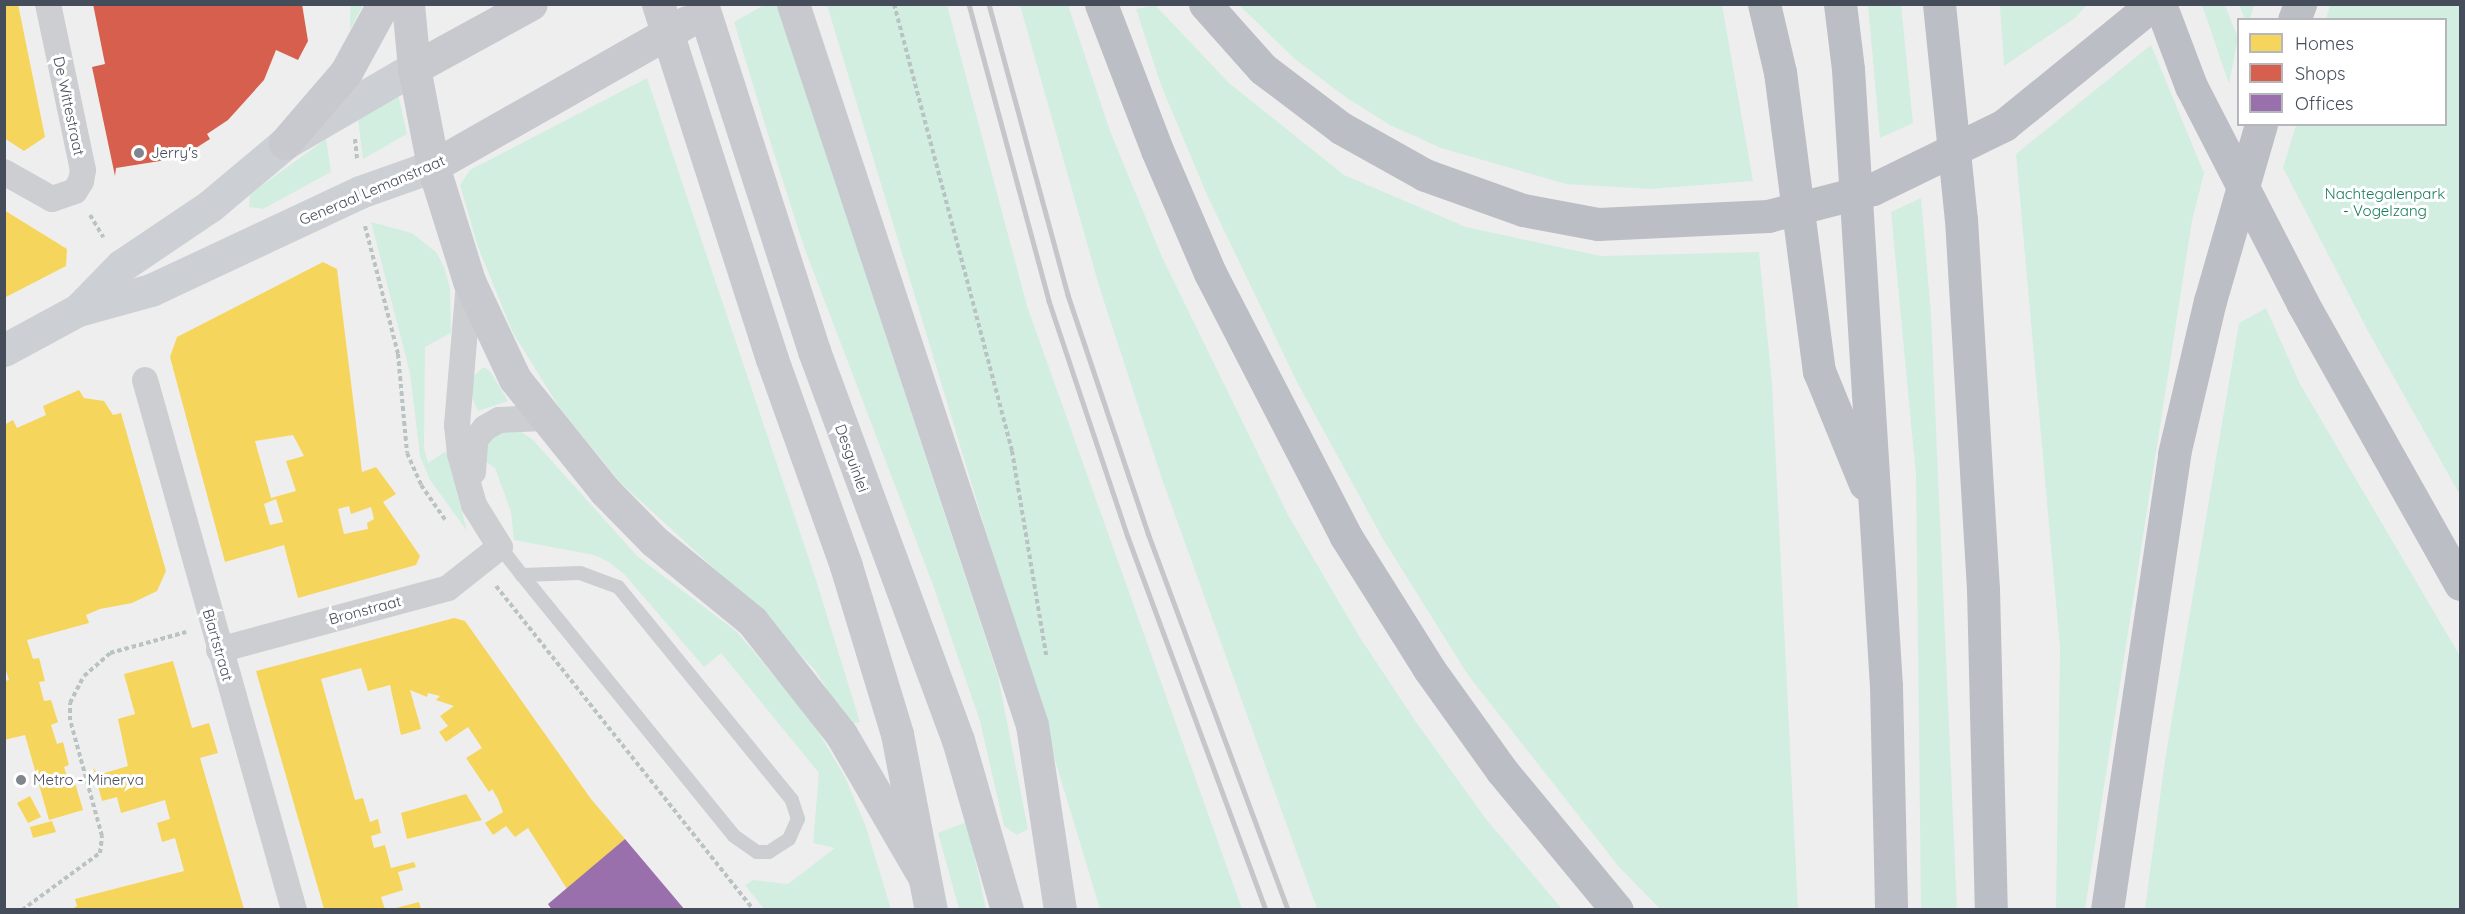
<!DOCTYPE html>
<html>
<head>
<meta charset="utf-8">
<style>
	body { margin:0 }
	#map { position:relative; width:2465px; height:914px; overflow:hidden; background:#efeeee; font-family:Quicksand,sans-serif }
	div>[style] { position:absolute }
	[style*='--x'] { left:calc(var(--x)*1px); top:calc(var(--y)*1px); width:calc(var(--w)*1px); rotate:calc(var(--a)*1deg) }
	.green>* { inset:0; background:#d2eee1 }
	.homes>* { inset:0; background:#f6d55c }
	.shops>* { inset:0; background:#d6604d }
	.offices>* { inset:0; background:#9970ab }
	.path>* { height:4px; margin-top:-2px; transform-origin:0; background:repeating-linear-gradient(90deg,#b8c3c2 0 4.5px,transparent 0 7.5px) }
	.service>* { height:14px; margin:-7px; padding:0 7px; transform-origin:7px; border-radius:7px; background:#ccced1 }
	.minor>* { height:26px; margin:-13px; padding:0 13px; transform-origin:13px; border-radius:13px; background:#ccced1 }
	.secondary>* { height:33px; margin:-16.5px; padding:0 16.5px; transform-origin:16.5px; border-radius:16.5px; background:#cccfd3 }
	.primary>* { height:33px; margin:-16.5px; padding:0 16.5px; transform-origin:16.5px; border-radius:16.5px; background:#c7c9ce }
	.motorway>* { height:33px; margin:-16.5px; padding:0 16.5px; transform-origin:16.5px; border-radius:16.5px; background:#bcbec5 }
	.rail>* { height:4.5px; margin:-2.25px; padding:0 2.25px; transform-origin:2.25px; border-radius:2.25px; background:#c5c6c9 }
	.dots>* { width:16px; height:16px; translate:-50% -50%; box-sizing:border-box; border:3px solid #fff; border-radius:50% }
	span { translate:-50% -50%; white-space:nowrap; text-align:center; line-height:1.15; -webkit-text-stroke:6px #fff; paint-order:stroke }
	.street-label { font-size:15px; color:#454c5a }
	.poi-label { font-size:15px; color:#454c5a }
	.left { translate:0 -50%; text-align:left }
	.park-label { font-size:15px; color:#167b5a }
	.frame { position:absolute; inset:0; border:6px solid #454c5a; pointer-events:none }
	.legend { position:absolute; left:2237px; top:18px; width:210px; height:108px; box-sizing:border-box; background:#fff; border:2px solid #b5b7bd; margin:0; padding:8px 10px; list-style:none; font-size:18px; color:#454c5a }
	.legend li { display:flex; align-items:center; gap:12px; height:30px }
	.legend b { width:30px; border:2px solid #b5b7bd }
</style>
</head>
<body>
<div id="map">
	<div class="green">
		<div style="clip-path:polygon(351px 5px,363px 5px,350px 30px,350px 13px)"></div>
		<div style="clip-path:polygon(764px 5px,777px 5px,998px 676px,1028px 829px,1017px 835px,1004px 826px,980px 721px,933px 585px,804px 247px,766px 128px,734px 22px)"></div>
		<div style="clip-path:polygon(827px 5px,947px 5px,1027px 306px,1242px 909px,1100px 909px)"></div>
		<div style="clip-path:polygon(1020px 5px,1068px 5px,1110px 131px,1162px 257px,1288px 515px,1359px 636px,1416px 722px,1486px 819px,1562px 909px,1317px 909px,1162px 479px,1099px 286px)"></div>
		<div style="clip-path:polygon(1155px 5px,1229px 83px,1344px 175px,1466px 227px,1601px 256px,1759px 252px,1772px 383px,1798px 909px,1660px 909px,1619px 867px,1468px 675px,1383px 539px,1297px 382px,1207px 195px,1161px 85px,1136px 9px)"></div>
		<div style="clip-path:polygon(1239px 5px,1722px 5px,1753px 181px,1650px 189px,1566px 184px,1441px 148px,1390px 125px,1347px 98px,1295px 59px)"></div>
		<div style="clip-path:polygon(1868px 5px,1901px 5px,1913px 123px,1880px 138px)"></div>
		<div style="clip-path:polygon(2000px 5px,2000px 4px,2087px 5px,2075px 18px,2004px 66px)"></div>
		<div style="clip-path:polygon(2202px 5px,2225px 5px,2238px 38px,2229px 84px)"></div>
		<div style="clip-path:polygon(2239px 5px,2254px 5px,2250px 19px,2245px 19px)"></div>
		<div style="clip-path:polygon(2330px 5px,2460px 5px,2460px 495px,2369px 333px,2283px 168px,2296px 125px,2446px 124px,2446px 20px,2326px 19px)"></div>
		<div style="clip-path:polygon(2151px 45px,2204px 173px,2192px 221px,2085px 909px,2056px 909px,2060px 648px,2016px 154px)"></div>
		<div style="clip-path:polygon(647px 78px,816px 580px,860px 722px,849px 724px,815px 670px,756px 607px,620px 482px,559px 407px,513px 333px,478px 247px,460px 185px,470px 170px)"></div>
		<div style="clip-path:polygon(398px 94px,407px 134px,363px 159px,358px 119px)"></div>
		<div style="clip-path:polygon(326px 139px,331px 172px,263px 209px,249px 207px,250px 194px)"></div>
		<div style="clip-path:polygon(1921px 198px,1931px 314px,1957px 909px,1921px 909px,1916px 476px,1891px 212px)"></div>
		<div style="clip-path:polygon(371px 222px,412px 233px,436px 252px,444px 267px,450px 288px,451px 333px,425px 347px,424px 448px,428px 463px,446px 451px,467px 531px,430px 480px,420px 456px,410px 373px)"></div>
		<div style="clip-path:polygon(2266px 308px,2300px 384px,2460px 656px,2460px 909px,2145px 909px,2165px 760px,2239px 323px)"></div>
		<div style="clip-path:polygon(483px 367px,490px 371px,508px 401px,478px 411px,472px 397px,472px 378px)"></div>
		<div style="clip-path:polygon(520px 431px,533px 440px,637px 556px,737px 632px,810px 718px,845px 777px,866px 827px,891px 909px,764px 909px,745px 885px,753px 880px,788px 884px,835px 848px,813px 843px,819px 773px,721px 653px,704px 667px,625px 575px,609px 562px,594px 555px,514px 540px,511px 512px,495px 468px,483px 460px,484px 447px,496px 433px)"></div>
		<div style="clip-path:polygon(967px 822px,986px 909px,959px 909px,938px 833px)"></div>
	</div>
	<div class="homes">
		<div style="clip-path:polygon(4px 4px,18px 4px,45px 137px,24px 151px,4px 138px)"></div>
		<div style="clip-path:polygon(4px 210px,67px 249px,66px 266px,4px 298px)"></div>
		<div style="clip-path:polygon(evenodd,323px 262px,337px 269px,362px 472px,376px 467px,396px 494px,383px 502px,420px 556px,416px 565px,298px 598px,284px 545px,225px 562px,170px 357px,177px 337px,323px 262px,293px 435px,304px 456px,286px 461px,296px 491px,271px 498px,255px 441px,293px 435px,323px 262px,276px 499px,283px 522px,270px 525px,264px 504px,276px 499px,323px 262px,349px 506px,351px 514px,371px 507px,374px 519px,367px 523px,368px 529px,344px 534px,338px 509px,349px 506px)"></div>
		<div style="clip-path:polygon(79px 390px,84px 398px,104px 401px,113px 415px,121px 413px,166px 571px,157px 591px,132px 603px,100px 609px,86px 615px,89px 623px,27px 640px,33px 659px,39px 658px,45px 681px,39px 682px,44px 701px,51px 700px,58px 722px,51px 725px,57px 744px,63px 742px,69px 765px,64px 767px,69px 784px,75px 783px,83px 810px,49px 820px,25px 735px,4px 740px,4px 681px,9px 680px,4px 665px,4px 425px,13px 420px,17px 428px,46px 415px,43px 406px)"></div>
		<div style="clip-path:polygon(454px 618px,465px 621px,591px 799px,625px 839px,567px 889px,528px 828px,515px 837px,506px 826px,493px 835px,485px 823px,503px 812px,498px 799px,492px 789px,489px 792px,466px 758px,482px 748px,468px 727px,446px 742px,439px 732px,448px 726px,440px 716px,454px 706px,436px 700px,440px 696px,428px 693px,427px 697px,410px 690px,421px 729px,401px 735px,390px 685px,368px 691px,361px 668px,321px 679px,355px 800px,363px 798px,370px 822px,378px 819px,381px 833px,371px 836px,374px 848px,385px 845px,391px 868px,414px 862px,416px 867px,398px 872px,403px 890px,381px 897px,385px 909px,324px 909px,256px 671px)"></div>
		<div style="clip-path:polygon(173px 661px,192px 728px,209px 723px,218px 753px,200px 758px,244px 909px,72px 909px,77px 906px,75px 899px,184px 871px,175px 838px,162px 842px,157px 823px,170px 819px,165px 800px,121px 813px,117px 797px,102px 801px,93px 767px,98px 775px,128px 766px,118px 719px,135px 714px,124px 674px)"></div>
		<div style="clip-path:polygon(466px 794px,482px 820px,407px 839px,401px 813px)"></div>
		<div style="clip-path:polygon(30px 796px,41px 817px,28px 823px,17px 803px)"></div>
		<div style="clip-path:polygon(52px 821px,56px 832px,33px 838px,30px 827px)"></div>
		<div style="clip-path:polygon(419px 902px,421px 909px,392px 909px)"></div>
	</div>
	<div class="shops">
		<div style="clip-path:polygon(93px 4px,302px 4px,308px 41px,298px 60px,276px 50px,264px 80px,228px 120px,207px 134px,210px 139px,185px 155px,181px 148px,160px 161px,116px 168px,115px 176px,92px 67px,105px 64px)"></div>
	</div>
	<div class="offices">
		<div style="clip-path:polygon(625px 839px,685px 910px,552px 910px,548px 904px)"></div>
	</div>
	<div class="path">
		<div style="--x:894;--y:4;--w:462;--a:75.2"></div>
		<div style="--x:1012;--y:451;--w:207;--a:80.5"></div>
		<div style="--x:355;--y:139;--w:20;--a:84"></div>
		<div style="--x:90;--y:215;--w:26;--a:59"></div>
		<div style="--x:365;--y:226;--w:132;--a:75.5"></div>
		<div style="--x:398;--y:354;--w:99;--a:84.8"></div>
		<div style="--x:407;--y:453;--w:35;--a:66"></div>
		<div style="--x:421;--y:485;--w:44;--a:55.2"></div>
		<div style="--x:496;--y:586;--w:414;--a:51.5"></div>
		<div style="--x:22;--y:910;--w:97;--a:-36.2"></div>
		<div style="--x:100;--y:853;--w:17;--a:-83"></div>
		<div style="--x:102;--y:836;--w:120;--a:-105.4"></div>
		<div style="--x:70;--y:720;--w:17;--a:-90"></div>
		<div style="--x:70;--y:703;--w:30;--a:-63"></div>
		<div style="--x:84;--y:676;--w:35;--a:-41"></div>
		<div style="--x:110;--y:653;--w:79;--a:-15.4"></div>
	</div>
	<div class="service">
		<div style="--x:500;--y:547;--w:36;--a:52"></div>
		<div style="--x:522;--y:575;--w:336;--a:50.9"></div>
		<div style="--x:734;--y:836;--w:28;--a:35"></div>
		<div style="--x:757;--y:852;--w:12;--a:0"></div>
		<div style="--x:769;--y:852;--w:24;--a:-33"></div>
		<div style="--x:789;--y:839;--w:22;--a:-66"></div>
		<div style="--x:798;--y:819;--w:20;--a:-108"></div>
		<div style="--x:792;--y:800;--w:275;--a:-129.2"></div>
		<div style="--x:618;--y:587;--w:40;--a:-159.8"></div>
		<div style="--x:580;--y:573;--w:58;--a:178"></div>
	</div>
	<div class="minor">
		<div style="--x:4;--y:172;--w:55;--a:29.4"></div>
		<div style="--x:52;--y:199;--w:24;--a:-19"></div>
		<div style="--x:75;--y:191;--w:12;--a:-59"></div>
		<div style="--x:81;--y:181;--w:11;--a:-80"></div>
		<div style="--x:83;--y:170;--w:170;--a:-101.9"></div>
		<div style="--x:145;--y:380;--w:551;--a:74.3"></div>
		<div style="--x:473;--y:472;--w:32;--a:-86"></div>
		<div style="--x:475;--y:440;--w:16;--a:-50"></div>
		<div style="--x:485;--y:428;--w:16;--a:-30"></div>
		<div style="--x:499;--y:420;--w:44;--a:-2.6"></div>
		<div style="--x:219;--y:650;--w:237;--a:-15.1"></div>
		<div style="--x:448;--y:588;--w:66;--a:-38.3"></div>
		<div style="--x:500;--y:547;--w:49;--a:-121.8"></div>
		<div style="--x:474;--y:505;--w:53;--a:-105.4"></div>
		<div style="--x:460;--y:454;--w:29;--a:-96"></div>
		<div style="--x:457;--y:425;--w:144;--a:-85.2"></div>
	</div>
	<div class="secondary">
		<div style="--x:79;--y:309;--w:60;--a:-45.7"></div>
		<div style="--x:121;--y:266;--w:107;--a:-34"></div>
		<div style="--x:210;--y:206;--w:98;--a:-40"></div>
		<div style="--x:285;--y:143;--w:149;--a:-30.2"></div>
		<div style="--x:4;--y:350;--w:84;--a:-28.4"></div>
		<div style="--x:78;--y:310;--w:76;--a:-15.3"></div>
		<div style="--x:151;--y:290;--w:231;--a:-25.1"></div>
		<div style="--x:360;--y:192;--w:77;--a:-19.6"></div>
	</div>
	<div class="primary">
		<div style="--x:408;--y:4;--w:64;--a:84.6"></div>
		<div style="--x:414;--y:68;--w:100;--a:79"></div>
		<div style="--x:433;--y:166;--w:121;--a:72.6"></div>
		<div style="--x:469;--y:281;--w:108;--a:64.9"></div>
		<div style="--x:515;--y:379;--w:144;--a:51.2"></div>
		<div style="--x:605;--y:491;--w:70;--a:45.6"></div>
		<div style="--x:654;--y:541;--w:127;--a:39.2"></div>
		<div style="--x:752;--y:621;--w:144;--a:51.8"></div>
		<div style="--x:841;--y:734;--w:163;--a:59.8"></div>
		<div style="--x:658;--y:4;--w:373;--a:72.2"></div>
		<div style="--x:772;--y:359;--w:220;--a:70.3"></div>
		<div style="--x:846;--y:566;--w:176;--a:73.1"></div>
		<div style="--x:897;--y:734;--w:179;--a:79.1"></div>
		<div style="--x:702;--y:4;--w:365;--a:72.1"></div>
		<div style="--x:814;--y:351;--w:415;--a:69.7"></div>
		<div style="--x:958;--y:740;--w:177;--a:73.9"></div>
		<div style="--x:793;--y:4;--w:760;--a:71.66"></div>
		<div style="--x:1032;--y:725;--w:187;--a:81.4"></div>
		<div style="--x:414;--y:68;--w:133;--a:-28.7"></div>
		<div style="--x:285;--y:143;--w:94;--a:-49.3"></div>
		<div style="--x:346;--y:72;--w:77;--a:-61.4"></div>
		<div style="--x:433;--y:166;--w:291;--a:-29.6"></div>
	</div>
	<div class="motorway">
		<div style="--x:1101;--y:4;--w:156;--a:69"></div>
		<div style="--x:1157;--y:150;--w:134;--a:66.7"></div>
		<div style="--x:1210;--y:273;--w:295;--a:62.7"></div>
		<div style="--x:1345;--y:535;--w:158;--a:57.9"></div>
		<div style="--x:1429;--y:669;--w:125;--a:54.4"></div>
		<div style="--x:1502;--y:771;--w:180;--a:50.4"></div>
		<div style="--x:1205;--y:4;--w:87;--a:48.3"></div>
		<div style="--x:1263;--y:69;--w:98;--a:37.1"></div>
		<div style="--x:1341;--y:128;--w:96;--a:29.2"></div>
		<div style="--x:1425;--y:175;--w:104;--a:19.7"></div>
		<div style="--x:1523;--y:210;--w:76;--a:10.6"></div>
		<div style="--x:1598;--y:224;--w:170;--a:-2.7"></div>
		<div style="--x:1768;--y:216;--w:108;--a:-14.4"></div>
		<div style="--x:1873;--y:189;--w:146;--a:-26"></div>
		<div style="--x:2004;--y:125;--w:192;--a:-39.1"></div>
		<div style="--x:1764;--y:4;--w:70;--a:76.8"></div>
		<div style="--x:1780;--y:72;--w:302;--a:82.6"></div>
		<div style="--x:1819;--y:371;--w:122;--a:67.8"></div>
		<div style="--x:1840;--y:4;--w:65;--a:83"></div>
		<div style="--x:1848;--y:69;--w:618;--a:86.48"></div>
		<div style="--x:1886;--y:686;--w:224;--a:88.7"></div>
		<div style="--x:1939;--y:4;--w:216;--a:84.2"></div>
		<div style="--x:1961;--y:219;--w:371;--a:86.6"></div>
		<div style="--x:1983;--y:589;--w:321;--a:88.6"></div>
		<div style="--x:2160;--y:4;--w:88;--a:69.3"></div>
		<div style="--x:2191;--y:86;--w:245;--a:62.8"></div>
		<div style="--x:2303;--y:304;--w:321;--a:60.7"></div>
		<div style="--x:2294;--y:20;--w:17;--a:-69"></div>
		<div style="--x:2107;--y:910;--w:461;--a:-81.6"></div>
		<div style="--x:2174;--y:454;--w:157;--a:-76.8"></div>
		<div style="--x:2210;--y:301;--w:184;--a:-73.9"></div>
	</div>
	<div class="rail">
		<div style="--x:969;--y:4;--w:308;--a:74.9"></div>
		<div style="--x:1049;--y:301;--w:249;--a:71.5"></div>
		<div style="--x:1128;--y:537;--w:398;--a:69.7"></div>
		<div style="--x:989;--y:4;--w:302;--a:74.8"></div>
		<div style="--x:1068;--y:295;--w:251;--a:71.4"></div>
		<div style="--x:1148;--y:533;--w:402;--a:69.6"></div>
	</div>
	<div class="dots">
		<div style="left:139px;top:153px;background:#80858e"></div>
		<div style="left:21px;top:780px;background:#80858e"></div>
	</div>
	<div class="street-label">
		<span style="left:69px;top:106px;rotate:78deg">De Wittestraat</span>
		<span style="left:372px;top:190px;rotate:-23deg">Generaal Lemanstraat</span>
		<span style="left:852px;top:458px;rotate:70deg">Desguinlei</span>
		<span style="left:365px;top:610px;rotate:-15deg">Bronstraat</span>
		<span style="left:218px;top:645px;rotate:74deg">Biartstraat</span>
	</div>
	<div class="poi-label">
		<span class="left" style="left:151px;top:153px">Jerry's</span>
		<span class="left" style="left:33px;top:780px">Metro - Minerva</span>
	</div>
	<div class="park-label">
		<span style="left:2385px;top:202px">Nachtegalenpark<br>- Vogelzang</span>
	</div>
	<div class="frame"></div>
	<ul class="legend">
	<li><b style="height:16px;background:#f6d55c"></b>Homes</li>
	<li><b style="height:16px;background:#d6604d"></b>Shops</li>
	<li><b style="height:16px;background:#9970ab"></b>Offices</li>
	</ul>
</div>
</body>
</html>
